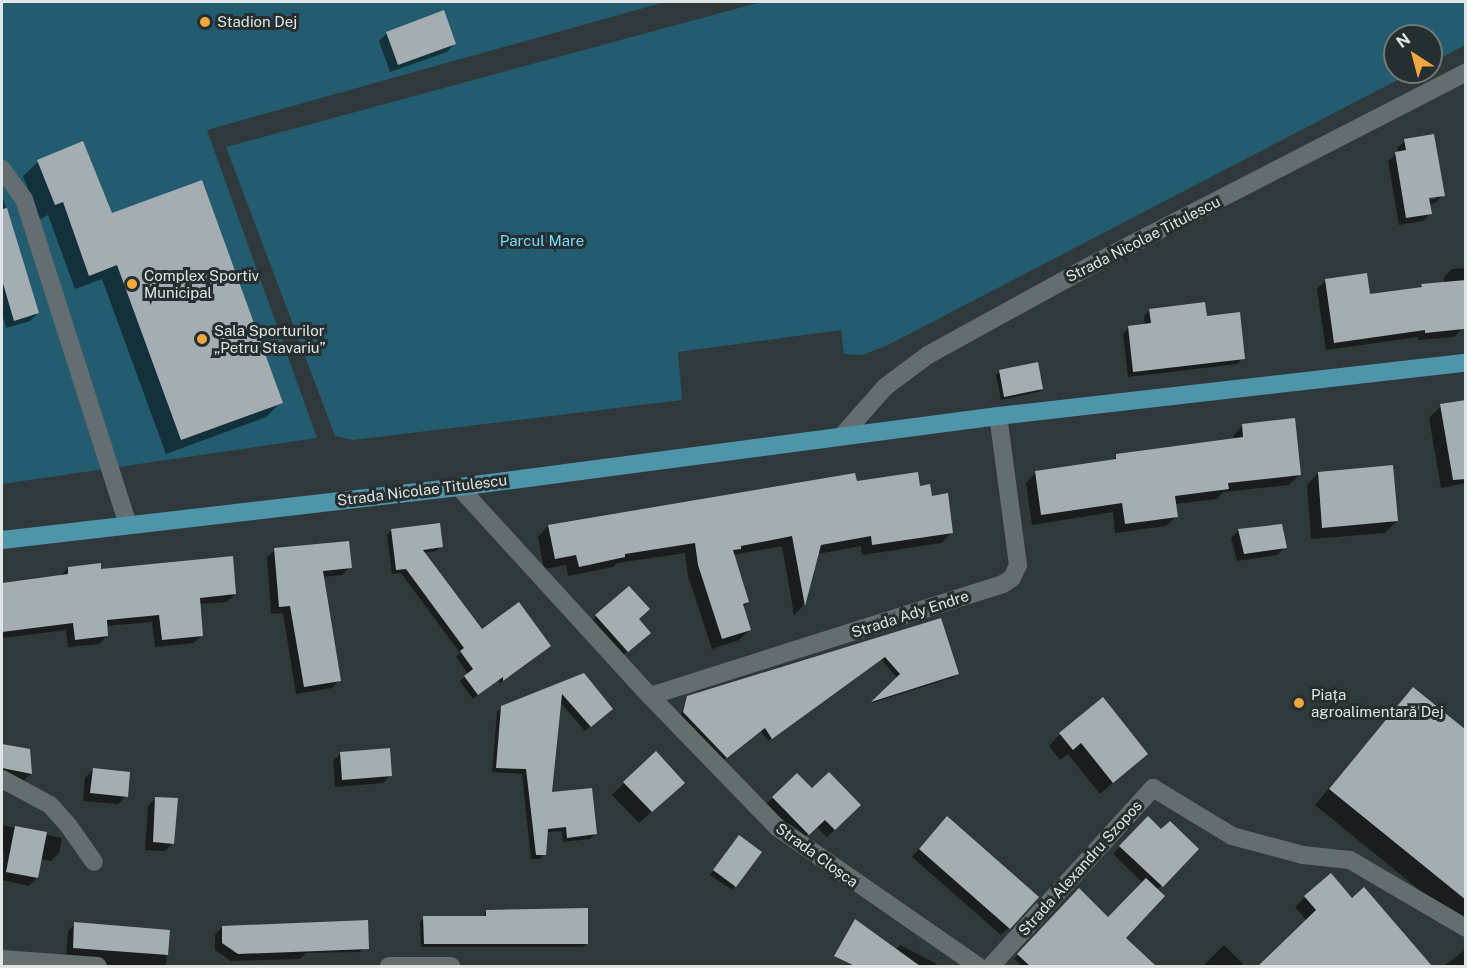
<!DOCTYPE html>
<html>
<head>
<meta charset="utf-8">
<style>
	body { margin:0 }
	#map { position:relative; width:1467px; height:968px; overflow:hidden; background:#2f383b; font-family:"Public Sans",sans-serif }
	div>[style] { position:absolute }
	[style*='--x'] { left:calc(var(--x)*1px); top:calc(var(--y)*1px); width:calc(var(--w)*1px); rotate:calc(var(--a)*1deg) }
	.green>* { inset:0; background:#225c6e }
	.shadow>* { inset:0; background:#0007 }
	.building>* { inset:0; background:#a4aeb2 }
	.minor>* { height:18px; margin:-9px; padding:0 9px; transform-origin:9px; border-radius:9px; background:#646d70 }
	.major>* { height:18px; margin:-9px; padding:0 9px; transform-origin:9px; border-radius:9px; background:#4e95aa }
	.dots>* { width:16px; height:16px; translate:-50% -50%; box-sizing:border-box; border:3px solid #252e30; border-radius:50% }
	span { translate:-50% -50%; white-space:nowrap; text-align:center; line-height:1.15; -webkit-text-stroke:6px #252e30; paint-order:stroke }
	.poi-label { font-size:15px; color:#dfe4e6 }
	.left { translate:0 -50%; text-align:left }
	.street-label { font-size:15px; color:#dfe4e6 }
	.park-label { font-size:15px; color:#78dcfd }
	.frame { position:absolute; inset:0; border:3px solid #dfe4e6; pointer-events:none }
	.north { position:absolute; left:1383px; top:24px; width:60px; height:60px; box-sizing:border-box; background:#252e30; border:2px solid #6f7779; border-radius:50%; rotate:324deg; font-size:16px; font-weight:700; line-height:24px; text-align:center; color:#dfe4e6 }
	.north::after { content:''; display:block; margin:auto; width:21px; height:27px; background:#efa73e; clip-path:polygon(50% 0,100% 100%,50% 72%,0 100%) }
</style>
</head>
<body>
<div id="map">
	<div class="green">
		<div style="clip-path:polygon(2px 2px,665px 2px,207px 130px,317px 438px,2px 484px)"></div>
		<div style="clip-path:polygon(761px 2px,1465px 2px,1465px 45px,1431px 63px,1431px 36px,1395px 36px,1395px 72px,1413px 72px,888px 345px,862px 355px,844px 354px,841px 330px,678px 352px,682px 400px,353px 440px,335px 436px,226px 147px)"></div>
	</div>
	<div class="shadow">
		<div style="clip-path:polygon(387px 33px,454px 44px,447px 52px,390px 72px,379px 41px)"></div>
		<div style="clip-path:polygon(evenodd,1405px 141px,1443px 195px,1435px 203px,1429px 204px,1431px 213px,1423px 221px,1399px 225px,1388px 161px,1398px 153px,1397px 148px,1405px 141px,1436px 196px,1436px 199px,1422px 201px,1422px 198px,1436px 196px)"></div>
		<div style="clip-path:polygon(82px 143px,111px 215px,281px 402px,266px 417px,166px 454px,102px 279px,75px 289px,48px 215px,40px 219px,23px 176px,38px 162px)"></div>
		<div style="clip-path:polygon(2px 195px,38px 313px,30px 321px,6px 328px,2px 313px)"></div>
		<div style="clip-path:polygon(1466px 268px,1466px 318px,1462px 319px,1462px 329px,1454px 337px,1418px 340px,1418px 337px,1326px 350px,1317px 289px,1325px 281px,1369px 296px,1444px 283px,1444px 277px,1452px 269px)"></div>
		<div style="clip-path:polygon(1150px 310px,1205px 318px,1243px 358px,1237px 364px,1128px 377px,1123px 334px,1129px 327px,1145px 326px,1144px 316px)"></div>
		<div style="clip-path:polygon(1000px 371px,1042px 389px,1038px 392px,1001px 400px,996px 375px)"></div>
		<div style="clip-path:polygon(1466px 402px,1466px 483px,1441px 488px,1429px 418px,1441px 406px)"></div>
		<div style="clip-path:polygon(1243px 425px,1299px 475px,1289px 485px,1223px 492px,1217px 499px,1175px 504px,1177px 516px,1166px 526px,1115px 533px,1113px 512px,1032px 525px,1026px 483px,1036px 472px,1111px 461px,1117px 456px,1233px 440px,1233px 436px)"></div>
		<div style="clip-path:polygon(1318px 473px,1397px 521px,1385px 533px,1311px 539px,1307px 485px)"></div>
		<div style="clip-path:polygon(854px 474px,856px 483px,919px 487px,931px 497px,952px 532px,941px 543px,862px 555px,861px 546px,817px 554px,803px 606px,794px 615px,782px 546px,733px 555px,748px 602px,742px 608px,749px 630px,739px 640px,712px 649px,688px 576px,685px 553px,617px 563px,613px 567px,568px 576px,566px 565px,544px 569px,538px 537px,548px 526px)"></div>
		<div style="clip-path:polygon(392px 530px,441px 547px,436px 551px,424px 553px,482px 631px,545px 650px,499px 684px,499px 679px,473px 699px,460px 681px,468px 674px,456px 657px,460px 653px,401px 573px,392px 574px,387px 535px)"></div>
		<div style="clip-path:polygon(1239px 530px,1285px 547px,1277px 555px,1237px 561px,1231px 538px)"></div>
		<div style="clip-path:polygon(275px 550px,350px 567px,342px 575px,322px 577px,339px 680px,332px 688px,296px 694px,283px 613px,271px 614px,267px 557px)"></div>
		<div style="clip-path:polygon(68px 568px,100px 571px,235px 594px,227px 602px,199px 604px,202px 635px,194px 643px,155px 647px,152px 622px,106px 626px,107px 636px,99px 644px,68px 647px,66px 630px,2px 638px,2px 583px,60px 576px)"></div>
		<div style="clip-path:polygon(596px 616px,637px 619px,645px 636px,623px 655px,593px 620px)"></div>
		<div style="clip-path:polygon(940px 620px,957px 673px,954px 677px,872px 703px,897px 678px,881px 659px,768px 741px,760px 730px,723px 760px,680px 716px,688px 697px)"></div>
		<div style="clip-path:polygon(583px 675px,606px 713px,585px 731px,560px 702px,550px 794px,595px 834px,590px 839px,563px 842px,562px 831px,547px 832px,544px 854px,540px 859px,531px 859px,522px 774px,492px 772px,497px 712px,502px 707px)"></div>
		<div style="clip-path:polygon(1413px 689px,1466px 731px,1466px 928px,1315px 805px)"></div>
		<div style="clip-path:polygon(1060px 734px,1146px 754px,1100px 794px,1068px 754px,1060px 760px,1049px 746px)"></div>
		<div style="clip-path:polygon(2px 746px,28px 750px,31px 774px,23px 781px,2px 778px)"></div>
		<div style="clip-path:polygon(341px 753px,391px 775px,383px 783px,335px 787px,333px 761px)"></div>
		<div style="clip-path:polygon(93px 770px,126px 796px,118px 804px,83px 801px,85px 778px)"></div>
		<div style="clip-path:polygon(797px 775px,812px 790px,859px 805px,827px 837px,816px 826px,800px 842px,765px 805px)"></div>
		<div style="clip-path:polygon(624px 783px,671px 794px,639px 823px,612px 795px)"></div>
		<div style="clip-path:polygon(156px 798px,173px 843px,165px 851px,145px 850px,148px 806px)"></div>
		<div style="clip-path:polygon(1148px 818px,1161px 831px,1197px 849px,1157px 890px,1124px 938px,1154px 966px,1022px 966px,1014px 959px,1079px 890px,1108px 919px,1143px 883px,1113px 854px)"></div>
		<div style="clip-path:polygon(2px 825px,62px 838px,59px 853px,51px 861px,40px 859px,37px 878px,29px 886px,2px 880px,4px 854px,2px 854px)"></div>
		<div style="clip-path:polygon(939px 826px,1009px 928px,1001px 935px,912px 857px)"></div>
		<div style="clip-path:polygon(736px 840px,735px 886px,732px 890px,710px 875px)"></div>
		<div style="clip-path:polygon(1364px 889px,1430px 966px,1391px 966px,1392px 963px,1388px 966px,1261px 966px,1307px 921px,1295px 907px,1305px 897px,1352px 900px)"></div>
		<div style="clip-path:polygon(486px 911px,587px 943px,583px 947px,421px 947px,420px 922px,424px 918px,483px 918px)"></div>
		<div style="clip-path:polygon(855px 921px,895px 950px,900px 945px,937px 964px,935px 966px,862px 966px,835px 953px)"></div>
		<div style="clip-path:polygon(75px 924px,168px 931px,166px 966px,100px 966px,66px 959px,68px 931px)"></div>
		<div style="clip-path:polygon(222px 927px,367px 945px,360px 952px,306px 953px,300px 959px,231px 961px,215px 950px,215px 935px)"></div>
		<div style="clip-path:polygon(1224px 945px,1243px 964px,1241px 966px,1203px 966px)"></div>
		<div style="clip-path:polygon(1466px 949px,1466px 966px,1444px 966px)"></div>
	</div>
	<div class="building">
		<div style="clip-path:polygon(444px 10px,456px 44px,398px 65px,386px 32px)"></div>
		<div style="clip-path:polygon(1434px 134px,1445px 196px,1429px 198px,1432px 214px,1406px 218px,1395px 152px,1406px 150px,1404px 139px)"></div>
		<div style="clip-path:polygon(83px 141px,112px 213px,202px 180px,283px 403px,181px 440px,117px 265px,89px 276px,63px 202px,55px 205px,37px 160px)"></div>
		<div style="clip-path:polygon(7px 208px,39px 313px,14px 321px,2px 280px,2px 209px)"></div>
		<div style="clip-path:polygon(1367px 273px,1370px 294px,1422px 287px,1421px 284px,1466px 280px,1464px 329px,1425px 333px,1425px 330px,1334px 343px,1325px 279px)"></div>
		<div style="clip-path:polygon(1205px 302px,1207px 316px,1240px 312px,1245px 359px,1133px 372px,1128px 326px,1151px 323px,1149px 309px)"></div>
		<div style="clip-path:polygon(1038px 362px,1043px 389px,1004px 397px,999px 370px)"></div>
		<div style="clip-path:polygon(1466px 400px,1466px 479px,1453px 480px,1440px 404px)"></div>
		<div style="clip-path:polygon(1295px 418px,1301px 475px,1228px 483px,1229px 489px,1175px 496px,1178px 517px,1125px 524px,1122px 503px,1041px 515px,1035px 471px,1116px 459px,1116px 454px,1243px 437px,1242px 424px)"></div>
		<div style="clip-path:polygon(1393px 465px,1398px 521px,1322px 528px,1318px 472px)"></div>
		<div style="clip-path:polygon(918px 472px,920px 486px,930px 484px,932px 496px,948px 493px,953px 533px,872px 545px,871px 536px,821px 545px,805px 606px,792px 536px,741px 546px,741px 549px,733px 550px,749px 602px,743px 604px,751px 630px,722px 639px,698px 565px,695px 543px,625px 554px,625px 557px,579px 567px,576px 555px,555px 559px,548px 525px,855px 473px,857px 481px)"></div>
		<div style="clip-path:polygon(440px 523px,443px 547px,423px 550px,482px 629px,519px 602px,551px 646px,503px 681px,503px 677px,478px 695px,464px 676px,473px 669px,460px 651px,464px 648px,406px 569px,396px 570px,391px 529px)"></div>
		<div style="clip-path:polygon(1282px 524px,1287px 548px,1244px 554px,1238px 529px)"></div>
		<div style="clip-path:polygon(349px 541px,352px 568px,323px 571px,341px 681px,304px 687px,290px 606px,279px 607px,274px 548px)"></div>
		<div style="clip-path:polygon(233px 556px,236px 594px,200px 598px,203px 636px,162px 640px,159px 615px,107px 620px,108px 636px,75px 640px,73px 623px,2px 632px,2px 583px,68px 574px,68px 567px,101px 563px,101px 569px)"></div>
		<div style="clip-path:polygon(629px 586px,650px 609px,639px 619px,651px 633px,628px 652px,595px 615px)"></div>
		<div style="clip-path:polygon(941px 618px,959px 674px,871px 702px,900px 674px,885px 657px,772px 739px,765px 728px,727px 758px,683px 712px,687px 696px)"></div>
		<div style="clip-path:polygon(584px 673px,613px 709px,591px 727px,562px 694px,552px 792px,592px 788px,597px 834px,567px 838px,566px 827px,548px 829px,546px 855px,536px 855px,526px 769px,496px 768px,501px 706px)"></div>
		<div style="clip-path:polygon(1413px 687px,1466px 730px,1466px 900px,1329px 789px)"></div>
		<div style="clip-path:polygon(1103px 697px,1148px 754px,1113px 783px,1081px 743px,1073px 750px,1059px 733px)"></div>
		<div style="clip-path:polygon(2px 744px,30px 749px,32px 774px,2px 768px)"></div>
		<div style="clip-path:polygon(390px 748px,392px 776px,342px 780px,340px 752px)"></div>
		<div style="clip-path:polygon(656px 751px,685px 783px,652px 812px,623px 782px)"></div>
		<div style="clip-path:polygon(93px 768px,130px 772px,128px 797px,90px 793px)"></div>
		<div style="clip-path:polygon(829px 772px,861px 805px,835px 830px,825px 820px,809px 835px,772px 797px,797px 773px,812px 788px)"></div>
		<div style="clip-path:polygon(155px 797px,178px 798px,174px 844px,153px 842px)"></div>
		<div style="clip-path:polygon(947px 816px,1039px 897px,1010px 929px,919px 849px)"></div>
		<div style="clip-path:polygon(1148px 816px,1161px 829px,1170px 821px,1199px 849px,1163px 887px,1119px 846px)"></div>
		<div style="clip-path:polygon(15px 826px,47px 832px,38px 878px,6px 872px)"></div>
		<div style="clip-path:polygon(739px 835px,762px 852px,736px 887px,713px 870px)"></div>
		<div style="clip-path:polygon(1331px 873px,1352px 898px,1364px 887px,1432px 966px,1258px 966px,1316px 910px,1304px 896px)"></div>
		<div style="clip-path:polygon(1146px 878px,1165px 896px,1126px 938px,1156px 966px,1030px 966px,1017px 954px,1079px 888px,1108px 917px)"></div>
		<div style="clip-path:polygon(588px 908px,588px 944px,424px 944px,423px 916px,486px 916px,486px 910px)"></div>
		<div style="clip-path:polygon(855px 919px,920px 966px,855px 966px,834px 956px)"></div>
		<div style="clip-path:polygon(368px 920px,369px 949px,238px 954px,222px 943px,222px 926px)"></div>
		<div style="clip-path:polygon(74px 922px,170px 930px,168px 955px,73px 948px)"></div>
	</div>
	<div class="minor">
		<div style="--x:2;--y:169;--w:37;--a:54"></div>
		<div style="--x:24;--y:199;--w:342;--a:72.3"></div>
		<div style="--x:842;--y:436;--w:65;--a:-48.7"></div>
		<div style="--x:885;--y:387;--w:54;--a:-36.7"></div>
		<div style="--x:928;--y:355;--w:195;--a:-28.8"></div>
		<div style="--x:1099;--y:261;--w:413;--a:-27.2"></div>
		<div style="--x:459;--y:487;--w:283;--a:47.6"></div>
		<div style="--x:650;--y:696;--w:182;--a:45.9"></div>
		<div style="--x:777;--y:827;--w:244;--a:34.7"></div>
		<div style="--x:650;--y:696;--w:370;--a:-17.6"></div>
		<div style="--x:1003;--y:584;--w:11;--a:-34"></div>
		<div style="--x:1012;--y:578;--w:14;--a:-65"></div>
		<div style="--x:1018;--y:565;--w:150;--a:-97.6"></div>
		<div style="--x:2;--y:779;--w:55;--a:28.4"></div>
		<div style="--x:50;--y:805;--w:27;--a:48"></div>
		<div style="--x:68;--y:825;--w:45;--a:54.9"></div>
		<div style="--x:2;--y:959;--w:96;--a:4.2"></div>
		<div style="--x:389;--y:966;--w:62;--a:0"></div>
		<div style="--x:991;--y:966;--w:241;--a:-47.7"></div>
		<div style="--x:1153;--y:788;--w:92;--a:31.3"></div>
		<div style="--x:1232;--y:836;--w:73;--a:15"></div>
		<div style="--x:1303;--y:855;--w:47;--a:6.1"></div>
		<div style="--x:1350;--y:860;--w:134;--a:30.4"></div>
	</div>
	<div class="major">
		<div style="--x:2;--y:540;--w:460;--a:-6.6"></div>
		<div style="--x:459;--y:487;--w:544;--a:-7.5"></div>
		<div style="--x:998;--y:416;--w:471;--a:-6.5"></div>
	</div>
	<div class="dots">
		<div style="left:205px;top:22px;background:#efa73e"></div>
		<div style="left:132px;top:284px;background:#efa73e"></div>
		<div style="left:202px;top:339px;background:#efa73e"></div>
		<div style="left:1299px;top:703px;background:#efa73e"></div>
	</div>
	<div class="poi-label">
		<span class="left" style="left:217px;top:22px">Stadion Dej</span>
		<span class="left" style="left:144px;top:284px">Complex Sportiv<br>Municipal</span>
		<span class="left" style="left:214px;top:339px">Sala Sporturilor<br>„Petru Stavariu”</span>
		<span class="left" style="left:1311px;top:703px">Piața<br>agroalimentară Dej</span>
	</div>
	<div class="street-label">
		<span style="left:1143px;top:239px;rotate:-27deg">Strada Nicolae Titulescu</span>
		<span style="left:422px;top:490px;rotate:-7deg">Strada Nicolae Titulescu</span>
		<span style="left:910px;top:614px;rotate:-18deg">Strada Ady Endre</span>
		<span style="left:817px;top:855px;rotate:36deg">Strada Cloșca</span>
		<span style="left:1080px;top:868px;rotate:-48deg">Strada Alexandru Szopos</span>
	</div>
	<div class="park-label">
		<span style="left:542px;top:241px">Parcul Mare</span>
	</div>
	<div class="frame"></div>
	<div class="north">N</div>
</div>
</body>
</html>
